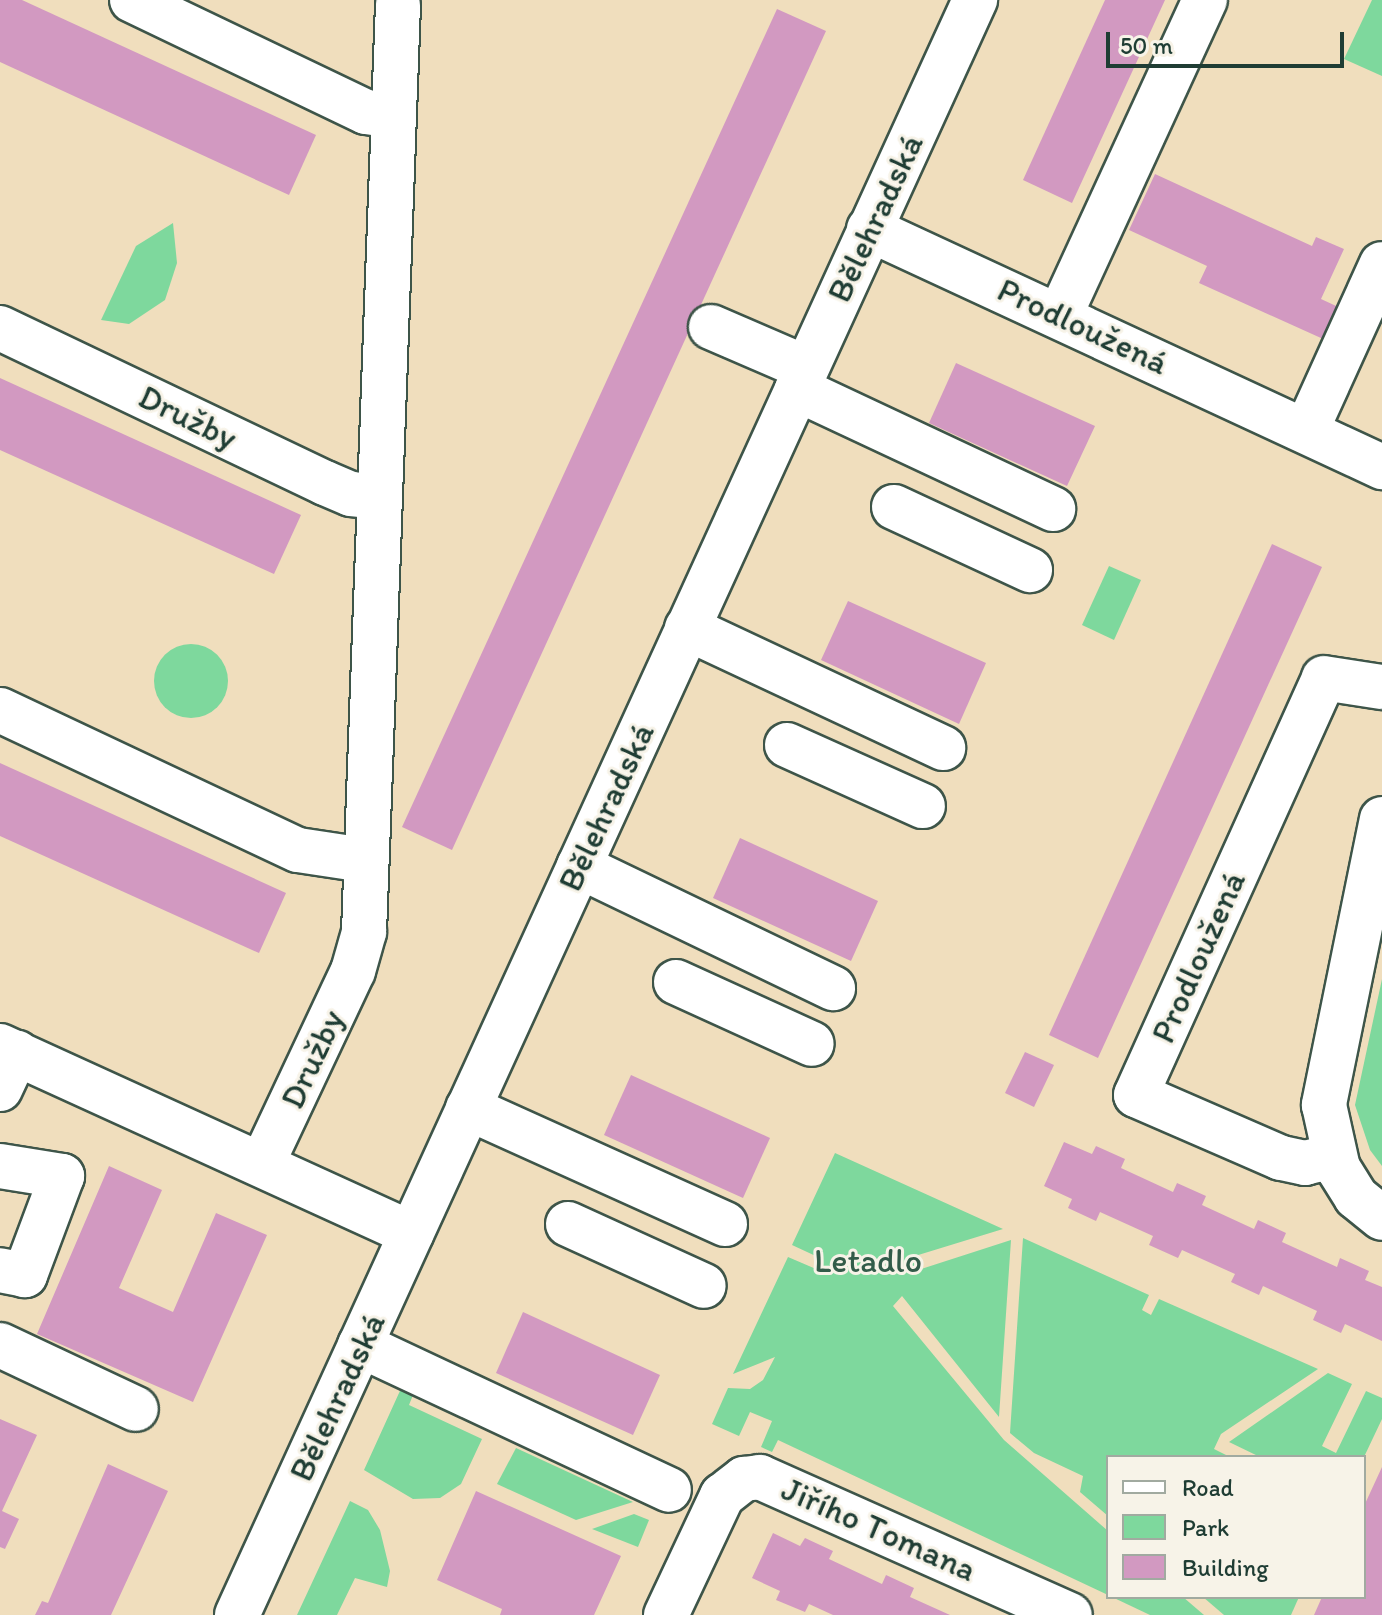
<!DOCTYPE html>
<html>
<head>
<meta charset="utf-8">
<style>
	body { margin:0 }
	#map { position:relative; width:1382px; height:1615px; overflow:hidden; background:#f0debd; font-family:Itim,sans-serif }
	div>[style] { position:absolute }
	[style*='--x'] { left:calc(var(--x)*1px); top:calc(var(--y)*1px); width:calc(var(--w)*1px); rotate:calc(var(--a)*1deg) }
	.green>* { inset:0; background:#7ed89d }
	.round { border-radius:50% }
	.building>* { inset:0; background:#d299c1 }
	.roads { filter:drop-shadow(2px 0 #3e5549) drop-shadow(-2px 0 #3e5549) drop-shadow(0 2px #3e5549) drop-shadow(0 -2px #3e5549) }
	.minor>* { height:44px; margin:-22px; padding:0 22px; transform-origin:22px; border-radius:22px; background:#fff }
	span { translate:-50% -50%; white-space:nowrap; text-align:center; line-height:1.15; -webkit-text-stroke:6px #f7f3e8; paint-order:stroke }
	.street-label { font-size:34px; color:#1f3d34 }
	.park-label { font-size:34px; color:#325c49 }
	.legend { position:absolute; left:1106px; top:1455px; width:260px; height:144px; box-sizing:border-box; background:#f7f3e8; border:2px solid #a1aaa0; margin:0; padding:10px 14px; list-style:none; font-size:24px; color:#1f3d34 }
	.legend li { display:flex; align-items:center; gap:16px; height:40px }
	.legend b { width:40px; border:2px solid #a1aaa0 }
	.scale { position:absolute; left:1106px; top:32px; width:238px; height:36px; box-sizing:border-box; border:4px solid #1f3d34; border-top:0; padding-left:10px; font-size:24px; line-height:28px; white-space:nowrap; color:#1f3d34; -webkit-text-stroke:6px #f7f3e8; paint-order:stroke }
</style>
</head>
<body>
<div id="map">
	<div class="green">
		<div style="clip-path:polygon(1372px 0,1382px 0,1382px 76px,1344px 59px)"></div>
		<div style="clip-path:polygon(173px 223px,177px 263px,165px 300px,129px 324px,101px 320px,136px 246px)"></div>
		<div style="clip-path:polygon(1109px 566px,1141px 580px,1114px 640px,1082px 625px)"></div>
		<div class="round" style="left:154px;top:644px;width:74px;height:74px"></div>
		<div style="clip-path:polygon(1382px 979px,1382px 1166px,1370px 1150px,1355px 1105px)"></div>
		<div style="clip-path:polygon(835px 1153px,1003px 1229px,915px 1256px,915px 1271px,1011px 1240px,999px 1417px,902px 1296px,893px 1306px,1004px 1440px,1108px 1531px,1108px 1595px,778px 1440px,772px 1452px,761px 1447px,772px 1421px,750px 1412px,739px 1436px,712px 1424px,728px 1388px,750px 1389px,763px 1380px,775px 1357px,733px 1374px,788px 1257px,816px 1269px,820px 1258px,792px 1245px)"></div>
		<div style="clip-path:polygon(1023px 1238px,1149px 1295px,1142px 1310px,1151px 1315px,1159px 1299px,1318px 1369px,1221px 1434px,1214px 1449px,1230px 1457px,1108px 1457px,1108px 1516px,1080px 1492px,1083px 1476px,1034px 1453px,1010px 1433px)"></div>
		<div style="clip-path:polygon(1328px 1373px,1352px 1384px,1322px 1446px,1336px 1453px,1366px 1391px,1382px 1398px,1382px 1419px,1364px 1457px,1260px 1457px,1229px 1442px)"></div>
		<div style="clip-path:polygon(404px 1382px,417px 1385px,409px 1405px,482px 1439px,461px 1484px,440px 1498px,413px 1499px,364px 1470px)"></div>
		<div style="clip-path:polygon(516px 1448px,633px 1502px,576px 1520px,497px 1484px)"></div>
		<div style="clip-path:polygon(350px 1501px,368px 1510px,380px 1530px,390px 1571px,387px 1587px,355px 1578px,337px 1615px,297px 1615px)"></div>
		<div style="clip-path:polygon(634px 1514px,649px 1520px,638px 1547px,592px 1529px)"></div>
		<div style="clip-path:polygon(1112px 1597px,1183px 1597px,1204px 1615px,1150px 1615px)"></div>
		<div style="clip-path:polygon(1203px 1597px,1299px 1597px,1291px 1615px,1224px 1615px)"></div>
	</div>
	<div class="building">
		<div style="clip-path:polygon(0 0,22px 0,316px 135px,289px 195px,0 62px)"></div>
		<div style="clip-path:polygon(1105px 0,1165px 0,1072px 203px,1023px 180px)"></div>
		<div style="clip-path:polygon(777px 9px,826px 31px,452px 850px,402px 827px)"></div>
		<div style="clip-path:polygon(1155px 174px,1312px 246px,1316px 237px,1344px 249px,1321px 299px,1347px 311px,1332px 343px,1199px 283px,1207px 266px,1129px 230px)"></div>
		<div style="clip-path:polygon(956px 363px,1095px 426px,1067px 486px,929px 423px)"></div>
		<div style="clip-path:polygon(0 378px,301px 515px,274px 574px,0 450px)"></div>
		<div style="clip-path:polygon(1272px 544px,1322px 567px,1098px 1058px,1049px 1035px)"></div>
		<div style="clip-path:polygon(848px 601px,986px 663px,959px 724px,821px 660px)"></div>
		<div style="clip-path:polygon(0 763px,286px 893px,259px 953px,0 836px)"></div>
		<div style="clip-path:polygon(740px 838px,878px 901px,851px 961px,713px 898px)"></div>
		<div style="clip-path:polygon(1025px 1052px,1054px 1065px,1034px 1107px,1005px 1093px)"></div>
		<div style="clip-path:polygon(631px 1075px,770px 1138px,743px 1198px,604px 1135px)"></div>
		<div style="clip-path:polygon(1064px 1142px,1092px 1154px,1096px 1146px,1125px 1159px,1121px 1168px,1173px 1192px,1177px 1183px,1206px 1196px,1202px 1205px,1254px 1229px,1258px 1220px,1286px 1233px,1282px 1242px,1337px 1267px,1340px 1258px,1369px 1271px,1365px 1280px,1382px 1287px,1382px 1341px,1345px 1324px,1341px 1333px,1313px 1320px,1317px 1311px,1263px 1286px,1259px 1295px,1231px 1282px,1235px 1274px,1182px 1250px,1178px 1258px,1149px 1245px,1153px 1236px,1100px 1212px,1096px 1221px,1068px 1208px,1072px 1199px,1044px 1186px)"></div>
		<div style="clip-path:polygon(109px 1166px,162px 1190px,119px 1288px,173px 1312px,216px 1213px,267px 1235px,193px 1402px,37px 1334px)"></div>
		<div style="clip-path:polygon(523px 1312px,660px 1375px,633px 1435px,496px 1373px)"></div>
		<div style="clip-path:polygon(0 1419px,37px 1435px,2px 1511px,19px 1519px,5px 1549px,0 1547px)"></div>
		<div style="clip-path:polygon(108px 1464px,168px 1491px,111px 1615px,35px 1615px,42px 1601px,48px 1603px)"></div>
		<div style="clip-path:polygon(1382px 1467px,1382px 1615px,1314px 1615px,1322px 1597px,1364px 1597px,1364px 1506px)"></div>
		<div style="clip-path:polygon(476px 1491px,621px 1556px,594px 1615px,500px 1615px,502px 1609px,437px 1580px)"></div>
		<div style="clip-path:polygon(773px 1533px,800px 1546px,805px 1538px,833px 1551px,829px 1559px,882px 1584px,886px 1575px,914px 1588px,910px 1597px,950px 1615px,833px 1615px,809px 1604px,805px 1612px,776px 1600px,780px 1591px,752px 1578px)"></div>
	</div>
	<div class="roads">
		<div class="minor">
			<div style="--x:132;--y:0;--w:259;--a:25.6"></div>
			<div style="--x:366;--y:112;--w:28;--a:8"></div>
			<div style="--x:869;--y:229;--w:566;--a:24.89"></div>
			<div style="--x:1060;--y:315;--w:347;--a:-65.3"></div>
			<div style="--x:711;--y:327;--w:103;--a:23.3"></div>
			<div style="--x:0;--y:328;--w:360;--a:25.5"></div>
			<div style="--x:325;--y:483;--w:28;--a:23"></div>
			<div style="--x:351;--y:494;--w:28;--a:6"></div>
			<div style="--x:797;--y:389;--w:283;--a:25.1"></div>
			<div style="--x:1307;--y:429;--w:181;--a:-65.6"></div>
			<div style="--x:894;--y:507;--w:150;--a:24.9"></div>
			<div style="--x:687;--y:628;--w:283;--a:25.1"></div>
			<div style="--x:0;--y:710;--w:329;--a:25.2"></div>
			<div style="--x:298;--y:850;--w:67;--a:8.6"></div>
			<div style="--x:787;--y:745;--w:149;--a:24.2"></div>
			<div style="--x:1382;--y:819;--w:292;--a:101.5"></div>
			<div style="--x:1324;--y:1105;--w:65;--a:77.5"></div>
			<div style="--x:1338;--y:1168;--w:34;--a:58"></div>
			<div style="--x:1356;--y:1197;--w:33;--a:39"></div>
			<div style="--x:579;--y:866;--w:282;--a:25.7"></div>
			<div style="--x:676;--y:982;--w:149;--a:24.5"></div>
			<div style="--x:0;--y:1046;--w:452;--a:24.5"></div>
			<div style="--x:0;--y:1089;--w:40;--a:-65"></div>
			<div style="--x:468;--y:1108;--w:282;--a:24.3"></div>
			<div style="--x:1333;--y:1156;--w:29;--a:166"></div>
			<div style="--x:1305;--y:1163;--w:25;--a:-168"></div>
			<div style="--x:1281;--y:1158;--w:158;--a:-156.5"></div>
			<div style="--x:1136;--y:1095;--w:457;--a:-65.7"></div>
			<div style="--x:1324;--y:678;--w:59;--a:8.8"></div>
			<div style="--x:263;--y:1162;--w:211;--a:-64.8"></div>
			<div style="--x:353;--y:971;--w:41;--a:-74.2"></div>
			<div style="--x:364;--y:932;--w:928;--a:-87.9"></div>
			<div style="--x:0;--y:1166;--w:63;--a:9.2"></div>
			<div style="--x:62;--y:1176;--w:106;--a:110.5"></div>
			<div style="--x:25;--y:1275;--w:25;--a:-169"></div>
			<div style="--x:568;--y:1224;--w:149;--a:24.5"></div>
			<div style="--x:0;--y:1345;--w:150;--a:25.2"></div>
			<div style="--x:360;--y:1345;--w:341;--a:25.1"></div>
			<div style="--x:237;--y:1615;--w:1776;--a:-65.44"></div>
			<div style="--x:666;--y:1615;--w:132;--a:-64.8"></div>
			<div style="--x:722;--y:1496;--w:28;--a:-38"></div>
			<div style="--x:744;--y:1479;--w:16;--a:-7"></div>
			<div style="--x:760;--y:1477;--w:339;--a:24"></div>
		</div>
	</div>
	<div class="street-label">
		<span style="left:875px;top:218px;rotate:-65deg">Bělehradská</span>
		<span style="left:1083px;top:326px;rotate:25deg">Prodloužená</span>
		<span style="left:188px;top:417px;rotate:26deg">Družby</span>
		<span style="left:606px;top:807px;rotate:-65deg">Bělehradská</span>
		<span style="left:1198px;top:957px;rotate:-66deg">Prodloužená</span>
		<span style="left:312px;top:1059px;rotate:-65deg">Družby</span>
		<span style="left:337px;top:1397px;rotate:-65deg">Bělehradská</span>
		<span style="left:879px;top:1529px;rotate:24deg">Jiřího Tomana</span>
	</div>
	<div class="park-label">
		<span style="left:868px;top:1261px">Letadlo</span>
	</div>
	<ul class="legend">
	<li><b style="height:10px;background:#fff"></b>Road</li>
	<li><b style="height:22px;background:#7ed89d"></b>Park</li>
	<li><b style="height:22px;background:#d299c1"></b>Building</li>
	</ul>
	<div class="scale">50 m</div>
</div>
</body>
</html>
